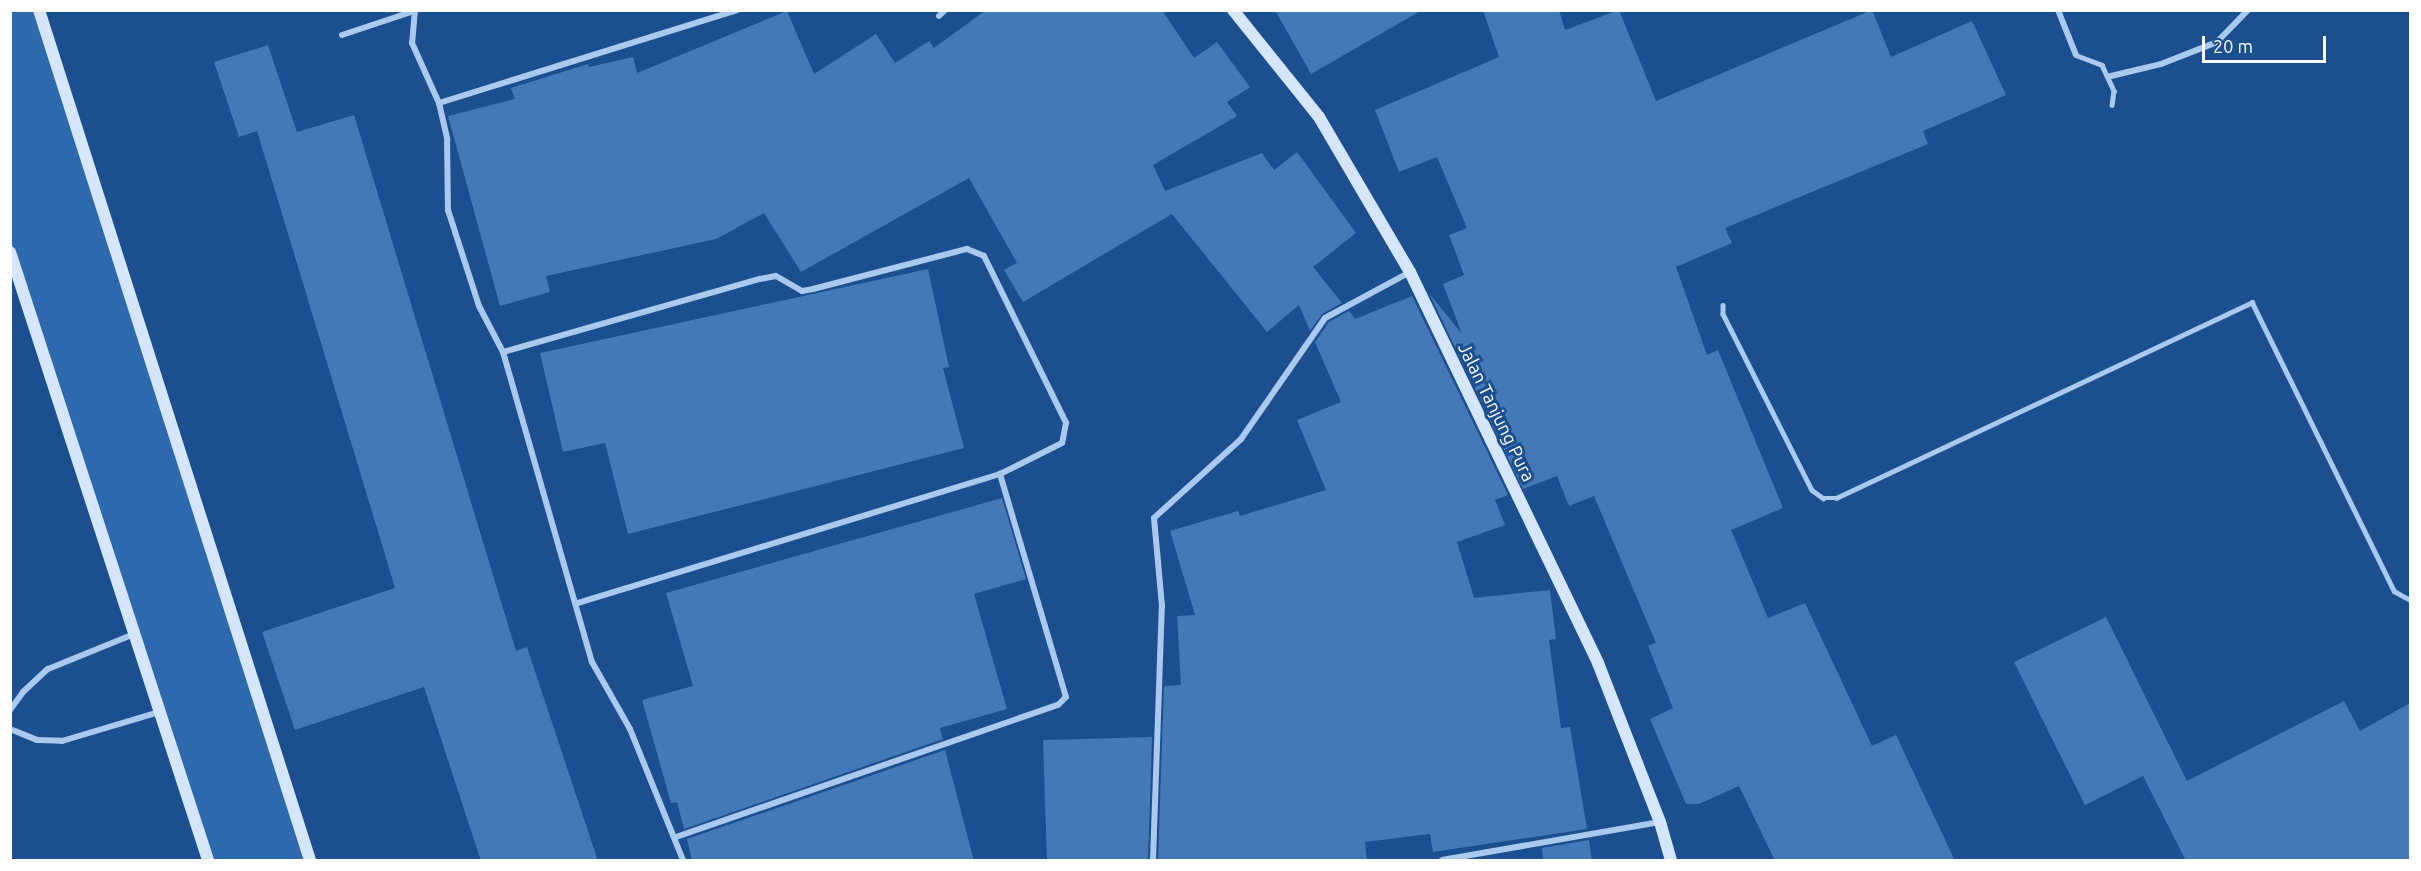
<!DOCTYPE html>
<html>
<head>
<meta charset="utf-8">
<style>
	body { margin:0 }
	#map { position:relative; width:2421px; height:871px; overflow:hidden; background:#1b4f8f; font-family:Ubuntu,sans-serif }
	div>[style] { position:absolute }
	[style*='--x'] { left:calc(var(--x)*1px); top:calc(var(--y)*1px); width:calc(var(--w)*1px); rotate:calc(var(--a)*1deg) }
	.green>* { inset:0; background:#2e69ad }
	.building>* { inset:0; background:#4478b7 }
	.lane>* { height:4.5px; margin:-2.25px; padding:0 2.25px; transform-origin:2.25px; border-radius:2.25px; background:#a9c9ee }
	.street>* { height:6px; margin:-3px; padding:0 3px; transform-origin:3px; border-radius:3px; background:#a9c9ee }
	.secondary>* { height:12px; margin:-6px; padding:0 6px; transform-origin:6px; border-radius:6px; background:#d6e6fa }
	span { translate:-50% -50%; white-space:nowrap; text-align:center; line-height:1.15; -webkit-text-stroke:6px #1b4f8f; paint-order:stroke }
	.street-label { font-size:18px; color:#fff }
	.frame { position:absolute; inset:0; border:12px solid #fff; pointer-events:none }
	.scale { position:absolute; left:2202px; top:36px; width:124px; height:27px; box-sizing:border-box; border:3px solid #fff; border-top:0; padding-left:8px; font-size:18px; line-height:21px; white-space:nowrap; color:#fff; -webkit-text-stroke:4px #1b4f8f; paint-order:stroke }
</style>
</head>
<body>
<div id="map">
	<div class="green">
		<div style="clip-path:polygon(10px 11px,34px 11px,309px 860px,208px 860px,11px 250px)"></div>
	</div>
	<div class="building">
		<div style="clip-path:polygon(986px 10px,1162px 10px,1194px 58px,1217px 42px,1250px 87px,1227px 102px,1237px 116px,1153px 165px,1165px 191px,1262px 153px,1274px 170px,1297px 152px,1356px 233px,1313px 267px,1342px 303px,1322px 314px,1310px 331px,1299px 305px,1267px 332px,1172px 214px,1023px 302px,1004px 270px,1017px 263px,969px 178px,801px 272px,764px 213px,716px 239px,546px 276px,550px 292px,500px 306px,448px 116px,515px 99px,511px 88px,588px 64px,589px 67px,633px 57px,637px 73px,787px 11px,814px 74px,876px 34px,895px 63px,929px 41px,934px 48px)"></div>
		<div style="clip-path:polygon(1275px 10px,1422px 10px,1311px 74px)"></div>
		<div style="clip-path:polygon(1483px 10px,1559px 10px,1565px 30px,1619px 10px,1656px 101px,1872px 10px,1891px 57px,1972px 21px,2006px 95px,1923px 131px,1928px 144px,1725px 228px,1732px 243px,1676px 267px,1707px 355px,1718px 350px,1783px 508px,1731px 530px,1768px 618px,1805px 603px,1872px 746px,1896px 735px,1955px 861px,1775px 861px,1739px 786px,1699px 804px,1686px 804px,1650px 719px,1673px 708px,1648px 646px,1656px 643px,1594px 496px,1569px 506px,1557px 476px,1523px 489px,1429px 293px,1462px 334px,1443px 284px,1464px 275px,1449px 235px,1467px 228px,1437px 157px,1399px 172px,1375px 110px,1499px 57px)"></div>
		<div style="clip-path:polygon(268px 45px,297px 132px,354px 115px,516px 651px,527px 647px,598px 861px,481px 861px,424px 687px,295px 730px,262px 632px,395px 588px,257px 131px,239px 137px,214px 62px)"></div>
		<div style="clip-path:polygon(928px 269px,949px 367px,943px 368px,964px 448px,628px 534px,605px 443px,563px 452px,540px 353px)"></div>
		<div style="clip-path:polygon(1412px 296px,1508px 495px,1495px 500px,1505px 525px,1457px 542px,1474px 598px,1550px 590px,1556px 639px,1549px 640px,1561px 728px,1570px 727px,1587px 829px,1433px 852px,1430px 834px,1365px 842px,1367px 861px,1158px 861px,1164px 686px,1181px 685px,1177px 616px,1195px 615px,1170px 531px,1238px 511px,1240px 516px,1326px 490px,1297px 420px,1341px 402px,1315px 342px,1329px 322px,1349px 311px,1355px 319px)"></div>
		<div style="clip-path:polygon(1002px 498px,1026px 579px,974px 594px,1007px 709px,940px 728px,943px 739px,684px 829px,677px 802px,671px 803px,642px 700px,693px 686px,666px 593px)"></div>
		<div style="clip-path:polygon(2106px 617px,2187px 781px,2344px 701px,2360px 731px,2410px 703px,2410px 861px,2186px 861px,2143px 776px,2085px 805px,2014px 662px)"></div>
		<div style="clip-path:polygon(1152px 737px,1148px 861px,1047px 861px,1043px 740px)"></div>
		<div style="clip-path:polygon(945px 750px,974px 861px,692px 861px,687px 839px)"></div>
		<div style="clip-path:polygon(1589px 840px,1592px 861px,1543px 861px,1542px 848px)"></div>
	</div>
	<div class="lane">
		<div style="--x:2076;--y:55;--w:28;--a:21"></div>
		<div style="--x:2102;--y:65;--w:29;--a:65"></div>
		<div style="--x:2114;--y:91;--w:14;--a:98"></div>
		<div style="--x:1723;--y:305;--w:9;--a:90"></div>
		<div style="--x:1723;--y:314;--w:197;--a:63.2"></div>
		<div style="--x:1812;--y:490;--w:14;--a:36"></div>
		<div style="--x:1823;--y:498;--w:13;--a:0"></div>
		<div style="--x:1836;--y:498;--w:460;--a:-25.2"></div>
		<div style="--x:2252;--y:302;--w:322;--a:63.8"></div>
		<div style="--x:2394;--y:591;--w:18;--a:29"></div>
	</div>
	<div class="street">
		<div style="--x:415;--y:10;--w:33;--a:95"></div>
		<div style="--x:412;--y:43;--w:66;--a:65.8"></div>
		<div style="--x:439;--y:103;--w:37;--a:77"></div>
		<div style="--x:447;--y:139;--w:71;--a:89.2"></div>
		<div style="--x:448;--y:210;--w:101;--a:72.1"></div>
		<div style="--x:479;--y:306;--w:52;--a:62.4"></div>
		<div style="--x:503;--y:352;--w:323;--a:74"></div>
		<div style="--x:592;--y:662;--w:77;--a:60.4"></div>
		<div style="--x:630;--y:729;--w:141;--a:68"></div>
		<div style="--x:2058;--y:10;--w:48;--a:68.2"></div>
		<div style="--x:939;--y:16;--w:8;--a:-45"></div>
		<div style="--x:342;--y:35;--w:76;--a:-18.4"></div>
		<div style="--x:2111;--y:76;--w:51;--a:-13.5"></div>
		<div style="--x:2161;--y:64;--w:60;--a:-21.4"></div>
		<div style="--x:2217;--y:42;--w:45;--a:-45.9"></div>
		<div style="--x:439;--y:103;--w:312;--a:-17.3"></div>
		<div style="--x:503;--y:352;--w:267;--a:-15.9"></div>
		<div style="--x:760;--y:279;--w:16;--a:-11"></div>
		<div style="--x:776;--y:276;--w:30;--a:30"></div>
		<div style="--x:802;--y:291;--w:11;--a:-10"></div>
		<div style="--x:813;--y:289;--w:159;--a:-14.6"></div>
		<div style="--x:967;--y:249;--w:18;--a:22"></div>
		<div style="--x:984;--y:256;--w:186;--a:63.8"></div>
		<div style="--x:1066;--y:423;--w:20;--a:101"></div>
		<div style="--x:1062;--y:443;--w:69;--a:153.4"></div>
		<div style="--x:1000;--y:474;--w:442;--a:163"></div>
		<div style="--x:10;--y:710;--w:22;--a:-54"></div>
		<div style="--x:23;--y:692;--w:34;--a:-43"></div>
		<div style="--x:48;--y:669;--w:93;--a:-22.1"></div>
		<div style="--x:10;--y:729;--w:29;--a:22"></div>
		<div style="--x:37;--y:740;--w:25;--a:2"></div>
		<div style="--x:62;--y:741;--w:101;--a:-16.6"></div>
		<div style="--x:676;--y:837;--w:404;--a:-19.1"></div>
		<div style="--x:1058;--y:705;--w:11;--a:-45"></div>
		<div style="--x:1066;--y:697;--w:233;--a:-106.5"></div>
		<div style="--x:1153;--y:860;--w:254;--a:-88"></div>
		<div style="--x:1162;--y:606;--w:88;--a:-95.2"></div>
		<div style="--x:1154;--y:518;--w:118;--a:-42.2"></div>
		<div style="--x:1241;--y:439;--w:147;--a:-55.2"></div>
		<div style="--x:1325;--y:318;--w:97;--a:-28.4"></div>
		<div style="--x:1442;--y:860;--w:221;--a:-9.9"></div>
	</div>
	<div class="secondary">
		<div style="--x:39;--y:10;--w:892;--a:72.32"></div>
		<div style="--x:1233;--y:10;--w:137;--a:51.2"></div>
		<div style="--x:1319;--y:117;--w:180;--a:59.6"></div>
		<div style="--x:1410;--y:272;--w:434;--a:64.3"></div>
		<div style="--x:1598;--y:663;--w:171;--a:68.7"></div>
		<div style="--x:1660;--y:822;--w:40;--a:74"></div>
		<div style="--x:10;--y:252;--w:639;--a:71.96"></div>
	</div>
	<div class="street-label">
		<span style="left:1497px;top:412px;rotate:64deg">Jalan Tanjung Pura</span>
	</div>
	<div class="frame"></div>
	<div class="scale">20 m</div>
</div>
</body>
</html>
